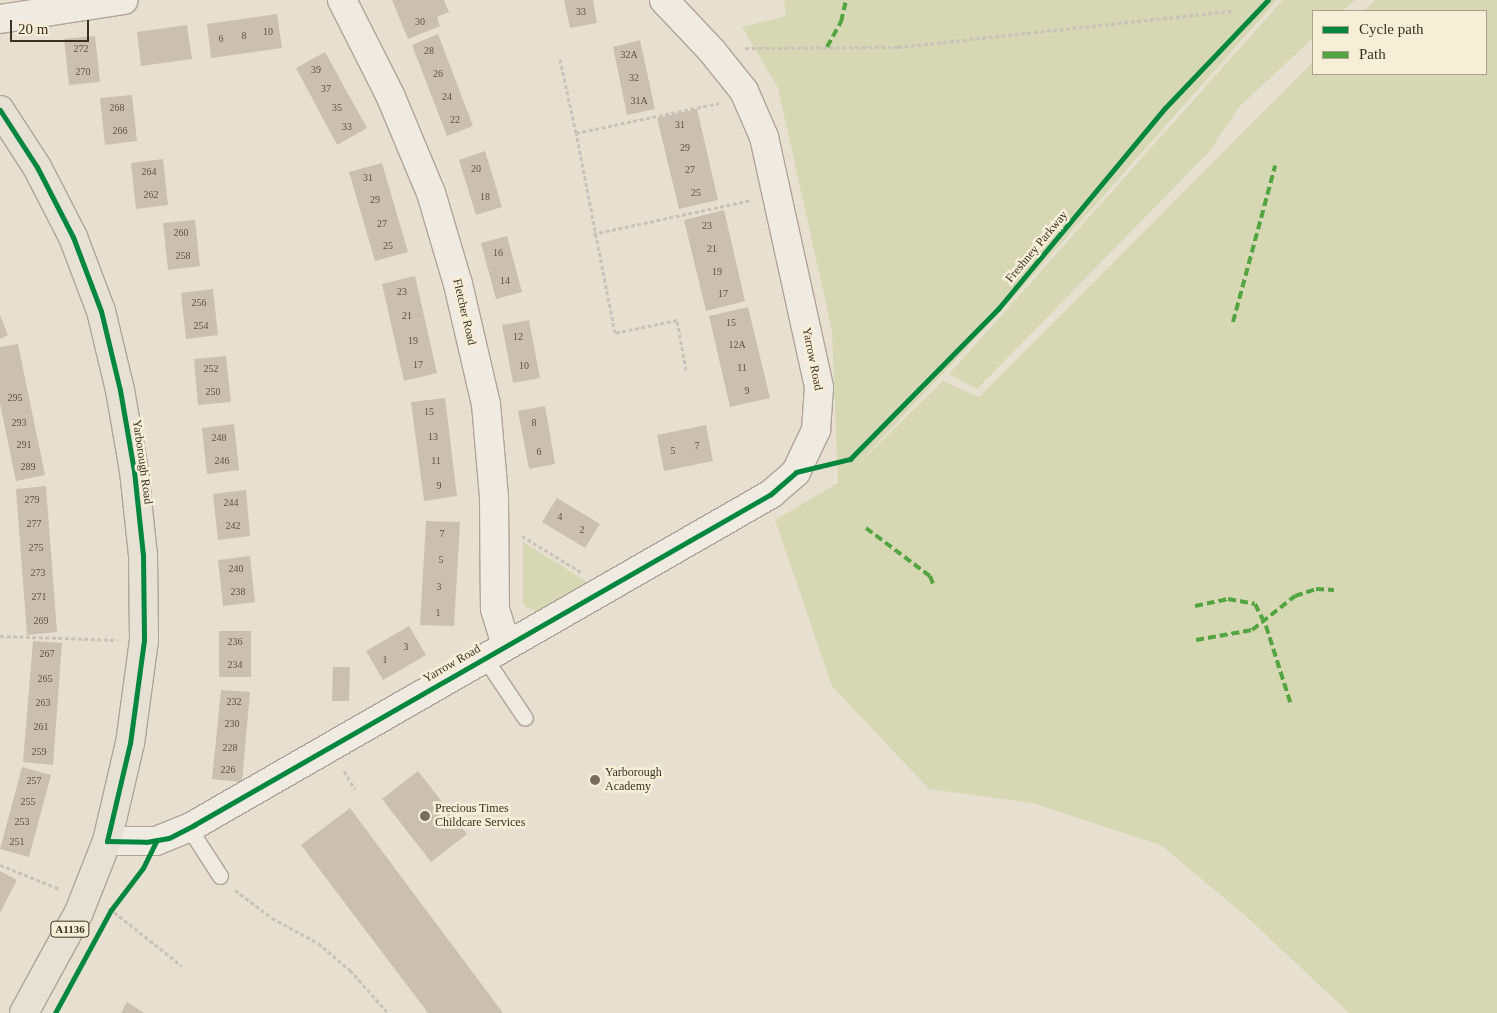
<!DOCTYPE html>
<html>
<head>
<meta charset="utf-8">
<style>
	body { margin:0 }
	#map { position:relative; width:1497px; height:1013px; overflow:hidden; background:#e7e0d1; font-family:"Times New Roman",serif }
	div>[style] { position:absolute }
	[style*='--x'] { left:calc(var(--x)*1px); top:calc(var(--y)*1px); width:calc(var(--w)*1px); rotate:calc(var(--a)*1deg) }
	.green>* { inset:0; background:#d6d7b3 }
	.building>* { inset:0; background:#cbbfb2 }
	.path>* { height:3px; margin-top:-1.5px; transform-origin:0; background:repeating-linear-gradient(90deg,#c8c2b9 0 4px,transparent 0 6.5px) }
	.roads { filter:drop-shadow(1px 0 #ada599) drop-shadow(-1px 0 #ada599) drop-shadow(0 1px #ada599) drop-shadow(0 -1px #ada599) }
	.lane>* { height:15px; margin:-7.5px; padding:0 7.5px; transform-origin:7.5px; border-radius:7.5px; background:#efebe3 }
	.street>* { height:28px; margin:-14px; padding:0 14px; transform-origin:14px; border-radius:14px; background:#efebe3 }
	.primary>* { height:28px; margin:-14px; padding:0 14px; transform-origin:14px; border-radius:14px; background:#e6e1d4 }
	.quiet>* { height:4px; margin-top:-2px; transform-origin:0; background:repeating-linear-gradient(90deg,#54a441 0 8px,transparent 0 12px) }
	.cycleway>* { height:5px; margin:-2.5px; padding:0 2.5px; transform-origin:2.5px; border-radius:2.5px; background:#00873e }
	.dots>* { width:14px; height:14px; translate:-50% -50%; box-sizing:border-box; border:2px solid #f7eed8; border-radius:50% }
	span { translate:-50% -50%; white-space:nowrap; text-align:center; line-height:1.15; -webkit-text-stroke:5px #f7eed8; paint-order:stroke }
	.number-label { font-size:10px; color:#605244 }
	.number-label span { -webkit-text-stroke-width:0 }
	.shield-label span { padding:1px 4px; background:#f7eed8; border:1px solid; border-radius:4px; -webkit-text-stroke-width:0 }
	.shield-label { font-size:11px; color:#3d2e20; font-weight:700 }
	.street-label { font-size:12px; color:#3d2e20 }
	.poi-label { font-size:12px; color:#3d2e20 }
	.left { translate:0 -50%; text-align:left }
	.legend { position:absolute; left:1312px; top:10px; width:175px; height:65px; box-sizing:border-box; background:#f7eed8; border:1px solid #ada18e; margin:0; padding:6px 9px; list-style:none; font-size:15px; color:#3d2e20 }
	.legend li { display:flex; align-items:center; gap:10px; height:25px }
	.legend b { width:25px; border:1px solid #ada18e }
	.scale { position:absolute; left:10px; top:20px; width:79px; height:22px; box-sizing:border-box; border:2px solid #3d2e20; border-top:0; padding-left:6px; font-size:15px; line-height:18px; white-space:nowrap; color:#3d2e20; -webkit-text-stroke:4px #f7eed8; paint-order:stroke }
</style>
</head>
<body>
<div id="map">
	<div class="green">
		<div style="clip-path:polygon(784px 0,1277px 0,994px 319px,852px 470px,943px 381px,979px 397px,1313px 62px,1313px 74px,1486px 74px,1486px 11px,1364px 11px,1375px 0,1497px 0,1497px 1013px,1349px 1013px,1248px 918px,1161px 845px,1032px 803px,929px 789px,832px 686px,775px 520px,838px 483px,832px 331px,778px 88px,742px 27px,786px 16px)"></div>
		<div style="clip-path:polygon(1283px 0,1355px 0,1343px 11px,1313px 11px,1313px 38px,1239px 107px,1208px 153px,977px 389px,949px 374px)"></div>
		<div style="clip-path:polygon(523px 542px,589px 583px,540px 612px,528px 608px,523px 604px)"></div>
	</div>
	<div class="building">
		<div style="clip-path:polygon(392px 0,444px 0,449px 12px,437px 17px,440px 26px,408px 39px)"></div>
		<div style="clip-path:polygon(564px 0,593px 0,597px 23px,570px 28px)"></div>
		<div style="clip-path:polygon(277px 14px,282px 48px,211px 58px,207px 24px)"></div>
		<div style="clip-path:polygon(187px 25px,192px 59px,141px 66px,137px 32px)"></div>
		<div style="clip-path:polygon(438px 34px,473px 126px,447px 136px,412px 45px)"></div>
		<div style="clip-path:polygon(95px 36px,100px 82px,69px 85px,64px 39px)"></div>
		<div style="clip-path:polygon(640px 40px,655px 109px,627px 115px,613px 47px)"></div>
		<div style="clip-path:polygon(325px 52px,367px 128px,337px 145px,296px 68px)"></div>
		<div style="clip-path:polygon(132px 95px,137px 141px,105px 145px,100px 98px)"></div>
		<div style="clip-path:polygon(697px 109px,718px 200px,679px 209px,657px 118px)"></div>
		<div style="clip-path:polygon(485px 151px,502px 207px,476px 215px,459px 160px)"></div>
		<div style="clip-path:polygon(163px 159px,168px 205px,136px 209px,131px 163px)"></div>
		<div style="clip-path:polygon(382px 163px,408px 252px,375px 261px,349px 172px)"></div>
		<div style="clip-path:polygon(724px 210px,745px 301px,706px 311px,684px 220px)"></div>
		<div style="clip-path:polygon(195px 220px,200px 266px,168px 270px,163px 223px)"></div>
		<div style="clip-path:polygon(507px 236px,522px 292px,496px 299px,481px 243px)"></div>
		<div style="clip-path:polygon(415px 276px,437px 373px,404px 381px,382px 284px)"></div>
		<div style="clip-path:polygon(213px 289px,218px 335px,186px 339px,181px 293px)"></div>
		<div style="clip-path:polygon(748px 307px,770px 398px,730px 407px,709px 316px)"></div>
		<div style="clip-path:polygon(0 315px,8px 335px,0 339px)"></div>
		<div style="clip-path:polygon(529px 320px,540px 378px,513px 383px,502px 325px)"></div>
		<div style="clip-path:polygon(18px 344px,45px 475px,16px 481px,0 404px,0 347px)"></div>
		<div style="clip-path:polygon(226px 356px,231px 402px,198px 405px,194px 359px)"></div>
		<div style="clip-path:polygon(445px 398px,457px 496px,424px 501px,411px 402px)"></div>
		<div style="clip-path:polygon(545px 406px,555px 464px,529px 469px,518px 411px)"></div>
		<div style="clip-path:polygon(234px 424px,239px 470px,207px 474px,202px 428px)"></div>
		<div style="clip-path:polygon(706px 425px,713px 461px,664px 471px,657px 435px)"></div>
		<div style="clip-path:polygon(46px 486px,57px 632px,27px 635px,16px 489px)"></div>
		<div style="clip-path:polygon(246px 490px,250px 536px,218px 540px,213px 494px)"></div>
		<div style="clip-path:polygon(557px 498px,600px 524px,585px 548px,542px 522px)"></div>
		<div style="clip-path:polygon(426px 521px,460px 522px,454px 626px,420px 625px)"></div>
		<div style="clip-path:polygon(250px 556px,255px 602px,223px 606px,218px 560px)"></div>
		<div style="clip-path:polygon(409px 626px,426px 655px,383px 680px,366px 651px)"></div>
		<div style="clip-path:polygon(219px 631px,251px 631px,251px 677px,219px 677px)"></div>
		<div style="clip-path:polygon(33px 641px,62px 643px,53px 765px,23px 762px)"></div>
		<div style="clip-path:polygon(333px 667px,350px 667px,349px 701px,332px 701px)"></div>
		<div style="clip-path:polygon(221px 690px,250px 692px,242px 782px,212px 779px)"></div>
		<div style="clip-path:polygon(22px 767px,51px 775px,29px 857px,0 849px)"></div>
		<div style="clip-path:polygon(418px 771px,467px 834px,431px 862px,382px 799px)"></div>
		<div style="clip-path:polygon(350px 808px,503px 1013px,428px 1013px,301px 845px)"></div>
		<div style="clip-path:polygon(0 871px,17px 880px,0 913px)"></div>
		<div style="clip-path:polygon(127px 1002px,144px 1013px,121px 1013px)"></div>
	</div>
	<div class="path">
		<div style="--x:745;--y:48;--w:153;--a:-0.4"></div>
		<div style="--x:898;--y:47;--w:336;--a:-6.2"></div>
		<div style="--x:560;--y:59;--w:76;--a:77.8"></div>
		<div style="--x:593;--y:234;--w:163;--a:-12.1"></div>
		<div style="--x:686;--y:370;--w:51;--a:-100.2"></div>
		<div style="--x:677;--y:320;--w:63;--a:168.2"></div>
		<div style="--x:615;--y:333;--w:204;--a:-101"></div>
		<div style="--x:576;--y:133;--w:146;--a:-11.8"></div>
		<div style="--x:522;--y:536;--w:69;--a:31.4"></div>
		<div style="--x:0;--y:636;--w:118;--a:1.9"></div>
		<div style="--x:344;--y:771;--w:21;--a:59"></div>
		<div style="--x:0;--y:865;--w:65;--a:21.8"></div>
		<div style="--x:235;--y:890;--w:46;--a:37.1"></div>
		<div style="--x:272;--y:918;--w:52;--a:28.5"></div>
		<div style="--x:318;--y:943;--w:42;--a:40.2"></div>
		<div style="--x:350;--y:970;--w:57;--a:48.5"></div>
		<div style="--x:109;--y:908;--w:93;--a:38.5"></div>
	</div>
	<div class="roads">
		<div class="lane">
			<div style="--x:484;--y:657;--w:73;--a:56.1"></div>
			<div style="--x:189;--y:828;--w:57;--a:57.1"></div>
		</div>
		<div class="street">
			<div style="--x:342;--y:0;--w:106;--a:63.2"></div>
			<div style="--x:390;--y:95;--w:106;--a:67.3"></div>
			<div style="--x:431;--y:193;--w:95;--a:73.5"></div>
			<div style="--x:458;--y:284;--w:123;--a:76.9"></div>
			<div style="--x:486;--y:404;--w:94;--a:85.1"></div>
			<div style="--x:494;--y:498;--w:111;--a:89.5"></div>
			<div style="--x:495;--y:609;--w:37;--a:73"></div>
			<div style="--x:0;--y:19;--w:125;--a:-8.7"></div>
			<div style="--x:107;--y:841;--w:49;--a:0"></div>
			<div style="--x:156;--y:841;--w:35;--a:-22"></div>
			<div style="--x:189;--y:828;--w:671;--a:-29.85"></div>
			<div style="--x:771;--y:494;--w:33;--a:-41"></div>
			<div style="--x:796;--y:472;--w:47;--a:-64.5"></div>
			<div style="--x:816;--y:430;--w:43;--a:-86"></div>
			<div style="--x:819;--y:387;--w:256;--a:-102.4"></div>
			<div style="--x:764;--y:137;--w:50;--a:-113.5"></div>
			<div style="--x:744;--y:91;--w:51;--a:-128.7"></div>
			<div style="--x:712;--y:51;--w:70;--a:-133.3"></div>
		</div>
		<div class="primary">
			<div style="--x:0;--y:110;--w:68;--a:57"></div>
			<div style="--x:37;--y:167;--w:79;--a:62.8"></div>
			<div style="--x:73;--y:237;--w:79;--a:69.3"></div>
			<div style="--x:101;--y:311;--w:81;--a:76.5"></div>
			<div style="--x:120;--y:390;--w:82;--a:80.2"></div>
			<div style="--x:134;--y:471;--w:84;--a:83.9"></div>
			<div style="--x:143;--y:555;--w:85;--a:89.3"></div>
			<div style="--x:144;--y:640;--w:104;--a:97.7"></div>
			<div style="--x:130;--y:743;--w:101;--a:103.2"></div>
			<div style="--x:107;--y:841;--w:76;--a:111.5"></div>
			<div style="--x:79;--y:912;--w:115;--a:118.6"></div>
		</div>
	</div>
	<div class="quiet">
		<div style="--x:827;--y:47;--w:29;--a:-61"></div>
		<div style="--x:841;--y:22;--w:23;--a:-77"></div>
		<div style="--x:1233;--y:322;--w:162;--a:-74.9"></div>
		<div style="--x:866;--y:528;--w:80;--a:36.9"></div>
		<div style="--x:930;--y:576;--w:9;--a:69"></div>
		<div style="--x:1195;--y:606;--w:34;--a:-12"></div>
		<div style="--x:1228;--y:599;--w:27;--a:10"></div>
		<div style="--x:1255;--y:604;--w:25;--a:63"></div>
		<div style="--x:1266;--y:626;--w:83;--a:72.4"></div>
		<div style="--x:1196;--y:640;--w:57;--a:-10.1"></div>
		<div style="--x:1252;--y:630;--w:55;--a:-38.3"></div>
		<div style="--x:1295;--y:596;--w:22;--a:-18"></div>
		<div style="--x:1316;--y:589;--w:18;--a:3"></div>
	</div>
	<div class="cycleway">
		<div style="--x:0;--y:110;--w:68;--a:57"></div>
		<div style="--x:37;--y:167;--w:79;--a:62.8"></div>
		<div style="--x:73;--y:237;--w:79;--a:69.3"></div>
		<div style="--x:101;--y:311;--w:81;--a:76.5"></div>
		<div style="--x:120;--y:390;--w:82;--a:80.2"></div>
		<div style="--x:134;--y:471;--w:84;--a:83.9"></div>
		<div style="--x:143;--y:555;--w:85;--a:89.3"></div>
		<div style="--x:144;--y:640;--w:104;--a:97.7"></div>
		<div style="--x:130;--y:743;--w:101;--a:103.2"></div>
		<div style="--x:107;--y:841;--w:39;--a:1"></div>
		<div style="--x:146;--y:842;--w:23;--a:-10"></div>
		<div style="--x:169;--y:838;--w:28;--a:-27"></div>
		<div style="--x:194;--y:825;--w:665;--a:-29.84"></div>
		<div style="--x:771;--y:494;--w:33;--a:-41"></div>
		<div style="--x:796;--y:472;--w:56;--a:-13.5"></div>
		<div style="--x:850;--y:459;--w:211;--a:-45.4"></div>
		<div style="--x:998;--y:309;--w:261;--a:-50.3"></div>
		<div style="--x:1165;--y:108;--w:149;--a:-46.4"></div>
		<div style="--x:55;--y:1013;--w:117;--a:-61.5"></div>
		<div style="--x:111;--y:910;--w:53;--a:-52.7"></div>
		<div style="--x:143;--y:868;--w:30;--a:-64"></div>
	</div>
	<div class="dots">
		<div style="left:595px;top:780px;background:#786c5e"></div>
		<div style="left:425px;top:816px;background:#786c5e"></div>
	</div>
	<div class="number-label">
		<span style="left:581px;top:12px">33</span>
		<span style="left:420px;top:22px">30</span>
		<span style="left:268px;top:32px">10</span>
		<span style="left:244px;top:36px">8</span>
		<span style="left:221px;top:39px">6</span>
		<span style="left:81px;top:49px">272</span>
		<span style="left:429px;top:51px">28</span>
		<span style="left:629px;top:55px">32A</span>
		<span style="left:316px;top:70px">39</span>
		<span style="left:83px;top:72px">270</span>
		<span style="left:438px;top:74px">26</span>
		<span style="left:634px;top:78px">32</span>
		<span style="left:326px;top:89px">37</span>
		<span style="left:447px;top:97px">24</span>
		<span style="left:639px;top:101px">31A</span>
		<span style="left:117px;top:108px">268</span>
		<span style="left:337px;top:108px">35</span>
		<span style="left:455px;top:120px">22</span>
		<span style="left:680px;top:125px">31</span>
		<span style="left:347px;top:127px">33</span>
		<span style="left:120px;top:131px">266</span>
		<span style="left:685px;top:148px">29</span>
		<span style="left:476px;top:169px">20</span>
		<span style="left:690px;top:170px">27</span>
		<span style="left:149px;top:172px">264</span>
		<span style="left:368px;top:178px">31</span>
		<span style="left:696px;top:193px">25</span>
		<span style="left:151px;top:195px">262</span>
		<span style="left:485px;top:197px">18</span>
		<span style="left:375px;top:200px">29</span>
		<span style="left:382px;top:224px">27</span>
		<span style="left:707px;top:226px">23</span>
		<span style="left:181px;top:233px">260</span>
		<span style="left:388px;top:246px">25</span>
		<span style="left:712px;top:249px">21</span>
		<span style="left:498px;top:253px">16</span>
		<span style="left:183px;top:256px">258</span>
		<span style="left:717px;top:272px">19</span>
		<span style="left:505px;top:281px">14</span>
		<span style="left:402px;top:292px">23</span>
		<span style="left:723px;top:294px">17</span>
		<span style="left:199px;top:303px">256</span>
		<span style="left:407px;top:316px">21</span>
		<span style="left:731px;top:323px">15</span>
		<span style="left:201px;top:326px">254</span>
		<span style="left:518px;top:337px">12</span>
		<span style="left:413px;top:341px">19</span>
		<span style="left:737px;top:345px">12A</span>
		<span style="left:418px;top:365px">17</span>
		<span style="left:524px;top:366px">10</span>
		<span style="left:742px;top:368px">11</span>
		<span style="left:211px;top:369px">252</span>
		<span style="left:747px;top:391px">9</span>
		<span style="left:213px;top:392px">250</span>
		<span style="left:15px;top:398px">295</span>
		<span style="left:429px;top:412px">15</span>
		<span style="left:19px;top:423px">293</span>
		<span style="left:534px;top:423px">8</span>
		<span style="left:433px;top:437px">13</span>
		<span style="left:219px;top:438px">248</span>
		<span style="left:24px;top:445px">291</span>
		<span style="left:697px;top:446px">7</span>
		<span style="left:673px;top:451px">5</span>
		<span style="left:539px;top:452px">6</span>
		<span style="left:222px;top:461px">246</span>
		<span style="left:436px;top:461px">11</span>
		<span style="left:28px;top:467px">289</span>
		<span style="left:439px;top:486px">9</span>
		<span style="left:32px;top:500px">279</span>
		<span style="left:231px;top:503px">244</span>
		<span style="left:560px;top:517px">4</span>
		<span style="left:34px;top:524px">277</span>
		<span style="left:233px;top:526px">242</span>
		<span style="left:582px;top:530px">2</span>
		<span style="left:442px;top:534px">7</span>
		<span style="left:36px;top:548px">275</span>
		<span style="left:441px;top:560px">5</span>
		<span style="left:236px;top:569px">240</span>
		<span style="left:38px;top:573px">273</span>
		<span style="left:439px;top:587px">3</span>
		<span style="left:238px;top:592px">238</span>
		<span style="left:39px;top:597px">271</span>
		<span style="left:438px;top:613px">1</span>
		<span style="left:41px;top:621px">269</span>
		<span style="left:235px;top:642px">236</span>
		<span style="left:406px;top:647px">3</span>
		<span style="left:47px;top:654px">267</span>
		<span style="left:385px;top:660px">1</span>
		<span style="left:235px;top:665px">234</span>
		<span style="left:45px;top:679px">265</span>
		<span style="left:234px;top:702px">232</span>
		<span style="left:43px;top:703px">263</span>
		<span style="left:232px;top:724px">230</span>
		<span style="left:41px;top:727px">261</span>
		<span style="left:230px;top:748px">228</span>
		<span style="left:39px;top:752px">259</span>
		<span style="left:228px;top:770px">226</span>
		<span style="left:34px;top:781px">257</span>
		<span style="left:28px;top:802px">255</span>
		<span style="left:22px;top:822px">253</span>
		<span style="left:17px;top:842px">251</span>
	</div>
	<div class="shield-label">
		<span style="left:70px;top:929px">A1136</span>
	</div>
	<div class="street-label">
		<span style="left:1037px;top:247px;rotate:-50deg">Freshney Parkway</span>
		<span style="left:464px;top:312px;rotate:77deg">Fletcher Road</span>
		<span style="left:812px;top:359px;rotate:79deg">Yarrow Road</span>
		<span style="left:142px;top:462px;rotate:82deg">Yarborough Road</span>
		<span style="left:452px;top:664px;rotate:-30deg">Yarrow Road</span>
	</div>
	<div class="poi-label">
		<span class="left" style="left:605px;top:780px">Yarborough<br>Academy</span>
		<span class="left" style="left:435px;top:816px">Precious Times<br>Childcare Services</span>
	</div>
	<ul class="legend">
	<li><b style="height:6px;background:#00873e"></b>Cycle path</li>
	<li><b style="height:6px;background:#54a441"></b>Path</li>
	</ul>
	<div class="scale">20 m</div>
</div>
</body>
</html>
